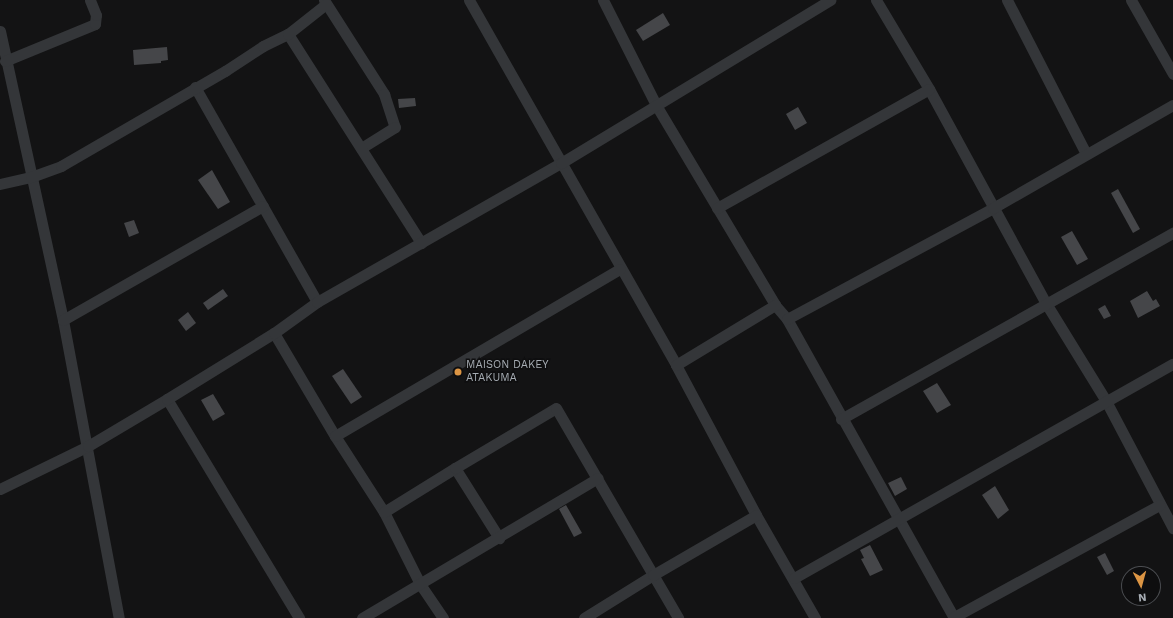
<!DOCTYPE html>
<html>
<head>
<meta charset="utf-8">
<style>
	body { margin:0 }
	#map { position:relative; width:1173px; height:618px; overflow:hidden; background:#131314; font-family:"Work Sans",sans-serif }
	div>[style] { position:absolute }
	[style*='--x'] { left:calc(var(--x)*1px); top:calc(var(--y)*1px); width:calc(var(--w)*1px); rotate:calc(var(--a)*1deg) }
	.building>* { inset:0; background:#454649 }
	.street>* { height:11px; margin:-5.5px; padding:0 5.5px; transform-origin:5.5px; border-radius:5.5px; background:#343639 }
	.dots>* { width:11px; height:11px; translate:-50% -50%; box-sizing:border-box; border:2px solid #0e0e0f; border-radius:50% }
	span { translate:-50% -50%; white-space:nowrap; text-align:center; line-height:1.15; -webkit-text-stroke:3px #0e0e0f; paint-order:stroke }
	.poi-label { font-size:11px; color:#a6acb3 }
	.left { translate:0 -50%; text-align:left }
	.north { position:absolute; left:1121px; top:566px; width:40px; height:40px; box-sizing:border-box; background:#0e0e0f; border:1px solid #4b4d51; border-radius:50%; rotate:174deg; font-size:11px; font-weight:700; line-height:16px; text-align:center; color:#a6acb3 }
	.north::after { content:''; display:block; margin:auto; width:14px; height:18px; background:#dc9544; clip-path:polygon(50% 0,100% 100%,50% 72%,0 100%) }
</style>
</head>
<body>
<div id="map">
	<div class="building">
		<div style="clip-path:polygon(663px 13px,670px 25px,643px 41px,636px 30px)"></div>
		<div style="clip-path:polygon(167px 47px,168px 60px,161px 61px,161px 63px,134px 65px,133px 50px)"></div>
		<div style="clip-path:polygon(415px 98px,416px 106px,399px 108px,398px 99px)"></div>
		<div style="clip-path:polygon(798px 107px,807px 123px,795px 130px,786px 114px)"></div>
		<div style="clip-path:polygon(212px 170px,230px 202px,218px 209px,198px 180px)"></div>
		<div style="clip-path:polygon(1118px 189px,1140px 229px,1133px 233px,1111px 193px)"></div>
		<div style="clip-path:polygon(134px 220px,139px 233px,129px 237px,124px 223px)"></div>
		<div style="clip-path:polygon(1072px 231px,1088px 259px,1077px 265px,1061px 237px)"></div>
		<div style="clip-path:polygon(223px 289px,228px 296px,208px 310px,203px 303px)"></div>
		<div style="clip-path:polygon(1147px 291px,1153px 301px,1156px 299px,1160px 306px,1138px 318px,1130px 301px)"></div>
		<div style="clip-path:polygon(1105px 305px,1111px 316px,1104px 319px,1098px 309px)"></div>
		<div style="clip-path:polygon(188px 312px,196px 323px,186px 331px,178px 320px)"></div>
		<div style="clip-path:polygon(343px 369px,362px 397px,351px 404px,332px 376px)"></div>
		<div style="clip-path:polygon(937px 383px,951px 405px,937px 413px,923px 391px)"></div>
		<div style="clip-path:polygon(213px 394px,225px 414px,213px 421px,201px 400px)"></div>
		<div style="clip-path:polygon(901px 477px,907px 489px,895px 496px,888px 483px)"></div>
		<div style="clip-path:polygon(995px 486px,1009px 510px,998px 519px,982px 495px)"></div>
		<div style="clip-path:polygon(566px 505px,582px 533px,574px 537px,559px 509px)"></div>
		<div style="clip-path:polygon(870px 545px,883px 570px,870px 576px,861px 559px,864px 558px,860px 550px)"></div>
		<div style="clip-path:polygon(1105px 553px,1114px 571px,1107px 575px,1097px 557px)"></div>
	</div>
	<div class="street">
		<div style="--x:324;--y:0;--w:112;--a:57.4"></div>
		<div style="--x:384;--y:94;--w:35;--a:72"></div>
		<div style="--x:395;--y:127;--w:40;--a:148"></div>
		<div style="--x:469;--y:0;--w:420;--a:60.4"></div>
		<div style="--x:676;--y:365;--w:170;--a:61.9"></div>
		<div style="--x:756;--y:515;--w:119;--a:60.2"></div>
		<div style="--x:603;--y:0;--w:118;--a:63.2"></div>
		<div style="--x:656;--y:105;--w:233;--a:59.2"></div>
		<div style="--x:775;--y:305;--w:18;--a:49"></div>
		<div style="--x:787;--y:319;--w:342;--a:60.8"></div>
		<div style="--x:876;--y:0;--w:104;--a:59.2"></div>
		<div style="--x:929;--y:89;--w:246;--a:61.4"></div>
		<div style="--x:1047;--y:305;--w:113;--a:58.4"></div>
		<div style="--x:1106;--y:401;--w:144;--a:62.2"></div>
		<div style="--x:1007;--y:0;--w:173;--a:62.8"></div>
		<div style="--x:1131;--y:0;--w:85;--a:60.4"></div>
		<div style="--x:0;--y:31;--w:296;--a:77.7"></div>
		<div style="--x:63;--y:320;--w:303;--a:79.4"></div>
		<div style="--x:288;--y:34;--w:248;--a:57.5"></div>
		<div style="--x:5;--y:61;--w:97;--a:-22.3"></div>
		<div style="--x:95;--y:24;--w:9;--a:-84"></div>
		<div style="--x:96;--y:15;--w:16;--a:-112"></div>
		<div style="--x:195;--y:87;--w:247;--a:60.4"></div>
		<div style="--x:0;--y:184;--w:32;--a:-13"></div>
		<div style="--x:31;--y:177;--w:32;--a:-20"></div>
		<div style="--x:61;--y:166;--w:190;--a:-30.1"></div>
		<div style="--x:225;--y:71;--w:45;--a:-33.3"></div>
		<div style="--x:263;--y:46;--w:28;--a:-26"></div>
		<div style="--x:288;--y:34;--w:48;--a:-38.3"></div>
		<div style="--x:717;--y:208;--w:243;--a:-29.3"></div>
		<div style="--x:787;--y:319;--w:234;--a:-28.3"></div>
		<div style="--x:993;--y:208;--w:207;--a:-29.8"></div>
		<div style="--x:63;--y:320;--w:230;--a:-29.7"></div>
		<div style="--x:274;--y:333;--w:120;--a:59.4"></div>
		<div style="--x:335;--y:436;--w:90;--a:57.2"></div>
		<div style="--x:384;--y:512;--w:80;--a:63.4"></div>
		<div style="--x:420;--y:584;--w:41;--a:55.9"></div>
		<div style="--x:676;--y:365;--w:116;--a:-31.2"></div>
		<div style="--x:167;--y:399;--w:256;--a:58.9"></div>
		<div style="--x:841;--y:419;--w:381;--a:-29.3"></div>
		<div style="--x:335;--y:436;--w:330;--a:-30.4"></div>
		<div style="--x:455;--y:468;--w:83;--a:57.8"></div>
		<div style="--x:0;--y:489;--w:98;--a:-26"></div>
		<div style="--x:88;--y:446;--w:92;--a:-30.7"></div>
		<div style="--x:167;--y:399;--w:126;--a:-31.7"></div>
		<div style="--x:274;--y:333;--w:53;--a:-35.8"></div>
		<div style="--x:317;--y:302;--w:281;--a:-29.7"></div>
		<div style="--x:561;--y:163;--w:315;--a:-31.2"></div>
		<div style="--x:384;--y:512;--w:84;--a:-31.8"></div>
		<div style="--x:455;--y:468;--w:117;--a:-30.7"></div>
		<div style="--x:556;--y:408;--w:243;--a:59.8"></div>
		<div style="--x:794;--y:578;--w:435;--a:-29.5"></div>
		<div style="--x:954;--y:617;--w:234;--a:-28.6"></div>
		<div style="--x:362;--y:618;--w:274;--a:-30.7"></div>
		<div style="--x:584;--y:618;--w:81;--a:-31.9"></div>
		<div style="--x:653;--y:575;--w:119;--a:-30.2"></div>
	</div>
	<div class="dots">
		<div style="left:458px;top:372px;background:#dc9544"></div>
	</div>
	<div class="poi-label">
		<span class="left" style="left:466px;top:372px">MAISON DAKEY<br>ATAKUMA</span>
	</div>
	<div class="north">N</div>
</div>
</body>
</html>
